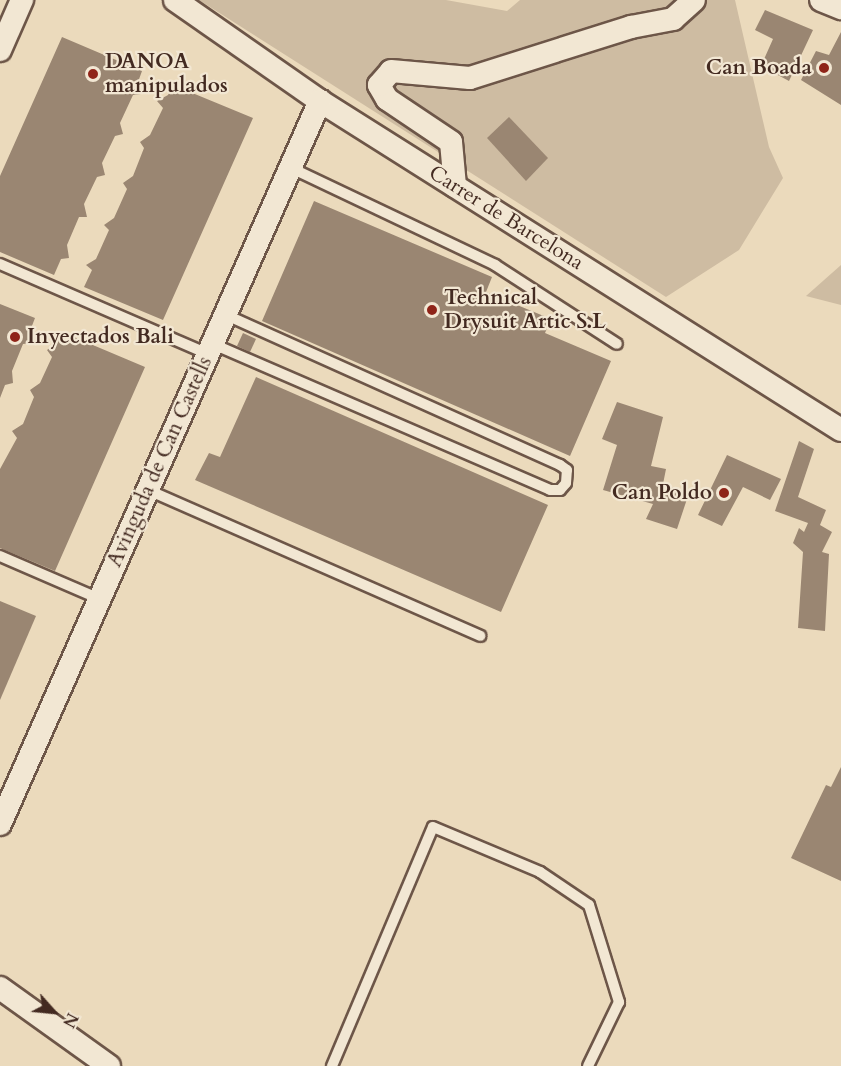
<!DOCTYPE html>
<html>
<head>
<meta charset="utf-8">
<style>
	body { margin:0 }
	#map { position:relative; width:841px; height:1066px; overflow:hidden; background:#ebdabc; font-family:Cardo,serif }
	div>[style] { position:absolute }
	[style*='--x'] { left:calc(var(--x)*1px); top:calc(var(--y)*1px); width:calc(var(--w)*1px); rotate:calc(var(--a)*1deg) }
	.green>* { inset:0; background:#cebca2 }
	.building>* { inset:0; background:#9a8672 }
	.roads { filter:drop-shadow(2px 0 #6d5648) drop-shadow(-2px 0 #6d5648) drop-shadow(0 2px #6d5648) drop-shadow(0 -2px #6d5648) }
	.lane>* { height:10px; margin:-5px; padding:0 5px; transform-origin:5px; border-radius:5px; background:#f2e7d3 }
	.street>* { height:22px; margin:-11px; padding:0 11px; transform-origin:11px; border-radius:11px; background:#f2e7d3 }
	.dots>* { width:16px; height:16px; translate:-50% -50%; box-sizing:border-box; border:3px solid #f2e7d3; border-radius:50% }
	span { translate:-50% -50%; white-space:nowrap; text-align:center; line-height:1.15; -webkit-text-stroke:4.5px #f2e7d3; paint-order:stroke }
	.poi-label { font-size:21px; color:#432a21; font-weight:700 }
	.left { translate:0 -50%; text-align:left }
	.right { translate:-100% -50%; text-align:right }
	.street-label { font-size:21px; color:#432a21 }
	.north { position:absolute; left:24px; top:982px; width:60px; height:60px; -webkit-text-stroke:4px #f2e7d3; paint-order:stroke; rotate:117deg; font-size:16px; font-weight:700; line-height:24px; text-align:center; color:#432a21 }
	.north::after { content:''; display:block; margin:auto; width:21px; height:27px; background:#432a21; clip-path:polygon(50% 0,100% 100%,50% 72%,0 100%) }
</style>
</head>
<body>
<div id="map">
	<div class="green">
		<div style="clip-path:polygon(199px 0,446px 0,507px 11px,520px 0,735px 0,769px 147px,783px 178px,739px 250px,666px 297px)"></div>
		<div style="clip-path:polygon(841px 265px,841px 305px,806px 296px)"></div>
	</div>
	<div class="building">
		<div style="clip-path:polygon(765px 10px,813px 30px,789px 81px,761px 66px,773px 39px,755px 30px)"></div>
		<div style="clip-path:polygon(841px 32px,841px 105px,801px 80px,816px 51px,829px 55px)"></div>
		<div style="clip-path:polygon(62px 37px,142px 71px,138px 82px,141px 94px,133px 95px,120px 123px,123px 134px,115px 136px,102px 163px,105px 175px,97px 177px,84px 204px,87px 217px,79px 217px,67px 245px,69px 258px,61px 259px,54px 275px,0 252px,0 176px)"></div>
		<div style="clip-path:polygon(173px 85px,253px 118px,163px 320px,84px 287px,92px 270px,86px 265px,96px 259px,109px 230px,104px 225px,114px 218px,127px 189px,123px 183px,133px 176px,144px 148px,140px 142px,150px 135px,163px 108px,157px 101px,168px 95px)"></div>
		<div style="clip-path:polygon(509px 117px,548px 158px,526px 181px,487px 138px)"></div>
		<div style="clip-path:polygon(314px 201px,492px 277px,486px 292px,551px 319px,545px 333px,611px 361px,570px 456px,262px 321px)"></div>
		<div style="clip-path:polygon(0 304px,35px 318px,30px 331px,31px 343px,23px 344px,12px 371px,13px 383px,5px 385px,0 398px)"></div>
		<div style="clip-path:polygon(62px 332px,145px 367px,55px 571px,0 548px,0 469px,17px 438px,12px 431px,23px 424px,34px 397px,30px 390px,40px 383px,52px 357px,47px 350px,57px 343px)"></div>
		<div style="clip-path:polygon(243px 333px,256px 339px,250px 352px,237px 346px)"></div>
		<div style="clip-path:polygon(256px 377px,548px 505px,501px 612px,195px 480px,209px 453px,220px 457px)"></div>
		<div style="clip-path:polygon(617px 402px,663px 417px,651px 466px,666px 469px,663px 484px,689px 493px,677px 529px,646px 519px,653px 504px,603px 490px,617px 445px,602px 439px)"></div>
		<div style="clip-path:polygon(799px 441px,814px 449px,798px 497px,826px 510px,820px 525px,832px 532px,822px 552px,829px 554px,825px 631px,798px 628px,803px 552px,793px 543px,799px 528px,804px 532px,808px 523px,775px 511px)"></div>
		<div style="clip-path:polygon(727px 455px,781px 479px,770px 500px,743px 487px,722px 526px,698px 515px)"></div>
		<div style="clip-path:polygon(0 601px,36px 616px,0 700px)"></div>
		<div style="clip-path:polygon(841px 767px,841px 881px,791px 858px,826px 785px,831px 787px)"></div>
	</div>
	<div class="roads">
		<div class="lane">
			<div style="--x:291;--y:168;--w:226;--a:25.4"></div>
			<div style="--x:495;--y:265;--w:145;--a:32.9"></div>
			<div style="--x:0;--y:264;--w:227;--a:23.4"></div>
			<div style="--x:213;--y:344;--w:367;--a:23.4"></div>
			<div style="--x:550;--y:490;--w:10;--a:0"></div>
			<div style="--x:560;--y:490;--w:9;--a:-49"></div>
			<div style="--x:566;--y:483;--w:13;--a:-86"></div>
			<div style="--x:567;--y:470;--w:9;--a:-144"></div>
			<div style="--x:560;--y:465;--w:366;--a:-155.8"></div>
			<div style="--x:148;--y:490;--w:363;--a:23.7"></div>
			<div style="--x:0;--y:556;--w:109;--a:23.3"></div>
			<div style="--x:332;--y:1066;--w:259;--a:-67.1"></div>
			<div style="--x:433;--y:827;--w:116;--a:22.8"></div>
			<div style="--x:540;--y:872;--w:59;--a:34"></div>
			<div style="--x:589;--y:905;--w:102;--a:72.8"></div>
			<div style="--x:619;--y:1002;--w:71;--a:115.8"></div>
		</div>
		<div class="street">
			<div style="--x:175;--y:0;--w:177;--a:34.9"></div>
			<div style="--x:320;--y:101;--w:616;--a:32.27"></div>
			<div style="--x:821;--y:0;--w:22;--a:22"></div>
			<div style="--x:0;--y:50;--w:55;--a:-66.3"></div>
			<div style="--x:455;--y:186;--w:44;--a:-95.2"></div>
			<div style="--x:451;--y:142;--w:77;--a:-146.1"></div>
			<div style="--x:387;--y:99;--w:16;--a:-120"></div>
			<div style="--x:379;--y:85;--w:18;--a:-49"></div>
			<div style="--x:391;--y:71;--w:79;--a:5.1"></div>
			<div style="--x:470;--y:78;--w:169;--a:-17.6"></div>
			<div style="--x:631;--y:27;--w:43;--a:-10.8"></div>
			<div style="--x:673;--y:19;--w:28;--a:-42"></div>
			<div style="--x:0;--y:824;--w:791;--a:-66.13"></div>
			<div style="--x:0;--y:988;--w:134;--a:35.6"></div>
		</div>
	</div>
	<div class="dots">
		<div style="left:824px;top:68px;background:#8f2418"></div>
		<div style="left:93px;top:74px;background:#8f2418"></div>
		<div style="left:432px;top:310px;background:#8f2418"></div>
		<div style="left:15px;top:337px;background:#8f2418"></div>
		<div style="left:724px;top:493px;background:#8f2418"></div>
	</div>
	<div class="poi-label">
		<span class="left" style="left:105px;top:74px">DANOA<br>manipulados</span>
		<span class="right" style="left:812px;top:68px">Can Boada</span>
		<span class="left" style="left:444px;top:310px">Technical<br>Drysuit Artic S.L</span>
		<span class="left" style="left:27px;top:337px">Inyectados Bali</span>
		<span class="right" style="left:712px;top:493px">Can Poldo</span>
	</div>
	<div class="street-label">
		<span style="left:506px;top:218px;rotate:32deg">Carrer de Barcelona</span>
		<span style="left:160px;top:462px;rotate:-66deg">Avinguda de Can Castells</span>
	</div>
	<div class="north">N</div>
</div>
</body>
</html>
